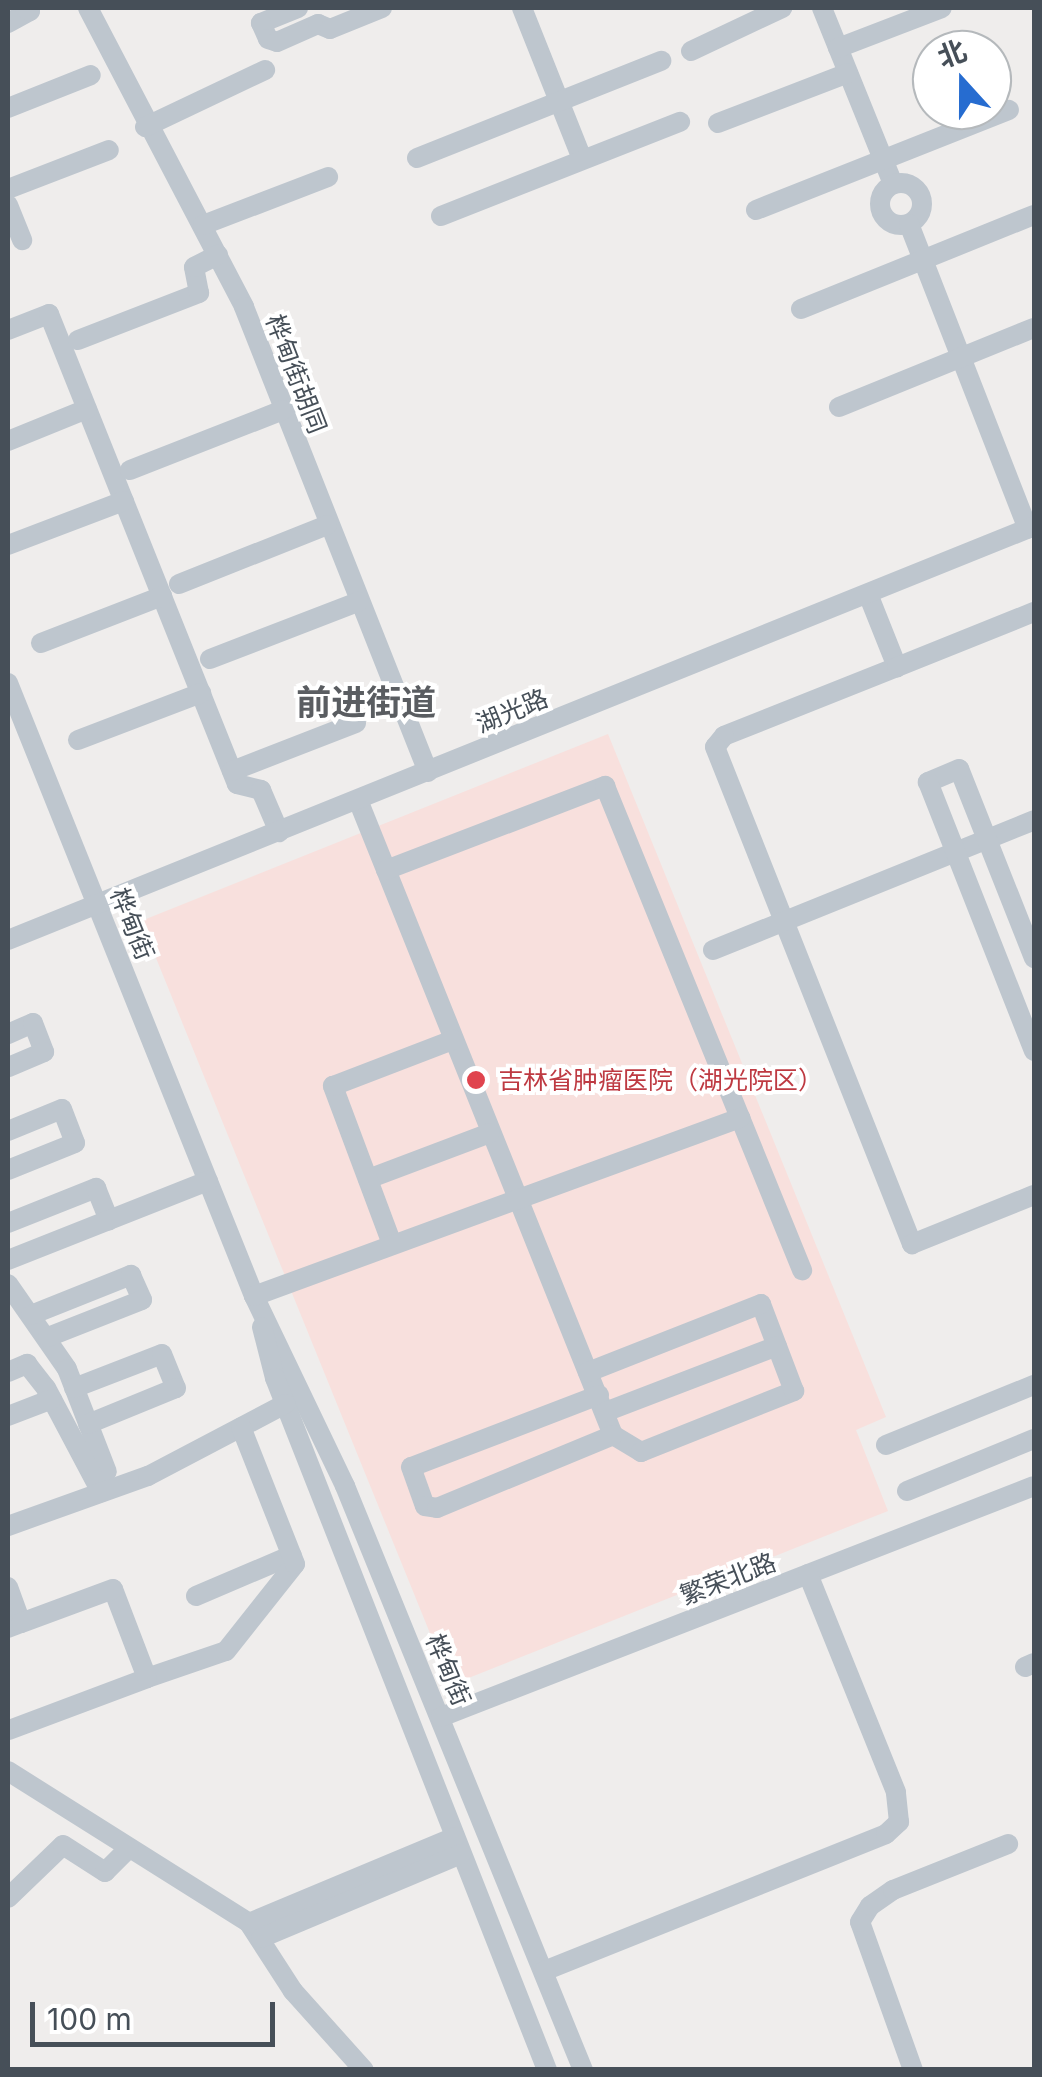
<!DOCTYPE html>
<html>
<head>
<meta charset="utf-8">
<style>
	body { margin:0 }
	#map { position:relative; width:1042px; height:2077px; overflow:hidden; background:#efedec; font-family:Inter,"Noto Sans SC",sans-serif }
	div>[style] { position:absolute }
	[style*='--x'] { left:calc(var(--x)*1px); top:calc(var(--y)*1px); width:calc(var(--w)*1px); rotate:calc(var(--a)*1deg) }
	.medical>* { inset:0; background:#f8e0dd }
	.minor>* { height:20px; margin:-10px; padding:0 10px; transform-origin:10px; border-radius:10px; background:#bec6ce }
	.minor>.ring { margin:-10px; padding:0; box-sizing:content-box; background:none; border:20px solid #bec6ce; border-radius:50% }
	.dots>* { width:28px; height:28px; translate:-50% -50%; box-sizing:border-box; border:5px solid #fff; border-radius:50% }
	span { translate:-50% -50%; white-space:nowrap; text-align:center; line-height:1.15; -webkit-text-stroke:8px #fff; paint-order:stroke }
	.street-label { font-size:25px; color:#464f58 }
	.health-label { font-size:25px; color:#be3a42 }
	.left { translate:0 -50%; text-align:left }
	.district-label { font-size:35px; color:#5a5d61; font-weight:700 }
	.frame { position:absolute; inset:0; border:10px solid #464f58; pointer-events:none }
	.north { position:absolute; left:912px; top:30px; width:100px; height:100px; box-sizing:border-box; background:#fff; border:2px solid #b5b9bc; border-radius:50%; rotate:339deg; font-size:28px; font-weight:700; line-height:40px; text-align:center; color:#464f58 }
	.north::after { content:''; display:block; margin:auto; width:35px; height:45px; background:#266cd0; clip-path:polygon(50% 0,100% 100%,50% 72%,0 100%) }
	.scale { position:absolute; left:30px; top:2002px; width:245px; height:45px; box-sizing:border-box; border:5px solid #464f58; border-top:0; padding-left:12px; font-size:30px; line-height:35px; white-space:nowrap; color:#464f58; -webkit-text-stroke:8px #fff; paint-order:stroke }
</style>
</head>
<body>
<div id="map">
	<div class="medical">
		<div style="clip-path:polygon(608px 734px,886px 1417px,856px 1430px,888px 1511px,451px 1685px,141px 921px)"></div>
	</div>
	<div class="minor">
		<div style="--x:88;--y:8;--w:337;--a:62.4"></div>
		<div style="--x:244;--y:307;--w:500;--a:68.41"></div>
		<div style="--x:298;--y:8;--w:40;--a:158"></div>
		<div style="--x:261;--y:23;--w:17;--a:66"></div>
		<div style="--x:268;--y:39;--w:9;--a:18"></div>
		<div style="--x:277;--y:42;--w:45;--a:-23.7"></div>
		<div style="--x:318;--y:24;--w:13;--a:23"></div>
		<div style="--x:330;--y:29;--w:56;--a:-22"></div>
		<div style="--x:522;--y:8;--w:162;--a:68.3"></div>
		<div style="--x:822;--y:8;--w:190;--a:68"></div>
		<div style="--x:8;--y:23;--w:25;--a:-29"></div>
		<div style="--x:30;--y:11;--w:6;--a:-149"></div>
		<div style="--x:838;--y:48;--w:111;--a:-21"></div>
		<div style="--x:691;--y:51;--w:101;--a:-25.3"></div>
		<div style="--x:8;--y:108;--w:89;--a:-21.7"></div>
		<div style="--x:718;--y:123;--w:139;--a:-21"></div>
		<div style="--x:145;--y:127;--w:133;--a:-25.4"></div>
		<div style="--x:417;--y:158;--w:263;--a:-21.7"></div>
		<div class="ring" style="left:880px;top:183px;width:22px;height:22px"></div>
		<div style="--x:8;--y:189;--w:108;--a:-21.1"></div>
		<div style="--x:8;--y:205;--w:38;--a:68"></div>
		<div style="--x:756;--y:210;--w:272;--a:-21.6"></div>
		<div style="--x:441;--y:216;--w:257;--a:-21.5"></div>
		<div style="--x:909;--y:224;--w:327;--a:68.7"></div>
		<div style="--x:203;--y:225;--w:134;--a:-21"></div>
		<div style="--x:801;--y:309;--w:251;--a:-22"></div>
		<div style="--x:8;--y:330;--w:44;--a:-21.3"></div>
		<div style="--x:49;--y:314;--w:506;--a:68.2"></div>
		<div style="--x:237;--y:784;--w:25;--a:14"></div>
		<div style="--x:261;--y:790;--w:46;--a:66.8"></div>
		<div style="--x:78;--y:340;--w:130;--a:-21.2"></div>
		<div style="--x:199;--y:293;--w:26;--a:-101"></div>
		<div style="--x:194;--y:267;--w:27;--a:-27"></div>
		<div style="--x:839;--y:407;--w:210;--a:-22.1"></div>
		<div style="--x:8;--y:441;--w:85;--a:-22.1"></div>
		<div style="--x:130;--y:470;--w:164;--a:-21.4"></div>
		<div style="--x:8;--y:545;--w:124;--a:-20.8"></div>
		<div style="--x:179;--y:584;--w:159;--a:-21.7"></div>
		<div style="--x:868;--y:594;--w:79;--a:68.3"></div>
		<div style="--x:897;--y:667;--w:186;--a:158.3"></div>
		<div style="--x:724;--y:736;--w:14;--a:129"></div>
		<div style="--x:715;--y:747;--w:535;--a:68.38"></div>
		<div style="--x:912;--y:1244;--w:131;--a:-21.9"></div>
		<div style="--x:41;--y:643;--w:130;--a:-21.2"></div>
		<div style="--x:210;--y:659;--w:159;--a:-21.1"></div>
		<div style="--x:897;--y:667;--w:148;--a:-21.9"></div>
		<div style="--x:8;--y:683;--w:661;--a:68.13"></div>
		<div style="--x:254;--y:1296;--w:211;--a:64.4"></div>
		<div style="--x:345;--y:1486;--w:631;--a:67.83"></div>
		<div style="--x:78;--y:740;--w:132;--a:-20.9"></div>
		<div style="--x:232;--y:771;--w:133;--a:-21.2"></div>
		<div style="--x:358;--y:800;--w:684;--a:68.12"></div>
		<div style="--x:613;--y:1435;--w:33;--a:31"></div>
		<div style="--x:641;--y:1452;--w:165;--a:-21.7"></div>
		<div style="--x:794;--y:1391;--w:93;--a:-110.8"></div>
		<div style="--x:761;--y:1304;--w:186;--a:158.5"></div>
		<div style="--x:386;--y:870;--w:235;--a:-21"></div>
		<div style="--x:605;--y:786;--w:523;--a:67.85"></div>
		<div style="--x:8;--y:940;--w:1106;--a:-21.97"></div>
		<div style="--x:713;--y:950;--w:346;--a:-22"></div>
		<div style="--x:1034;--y:958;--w:203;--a:-111.6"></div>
		<div style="--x:959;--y:769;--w:34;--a:157"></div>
		<div style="--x:928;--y:782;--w:289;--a:68.5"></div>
		<div style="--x:8;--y:1034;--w:27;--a:-24"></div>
		<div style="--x:33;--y:1023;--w:31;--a:69"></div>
		<div style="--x:44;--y:1052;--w:39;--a:157"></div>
		<div style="--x:8;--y:1131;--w:58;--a:-22.2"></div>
		<div style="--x:62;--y:1109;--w:36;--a:69"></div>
		<div style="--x:75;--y:1143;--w:72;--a:158.1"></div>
		<div style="--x:368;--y:1179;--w:130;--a:-20.7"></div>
		<div style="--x:8;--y:1223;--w:95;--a:-21.7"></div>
		<div style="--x:96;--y:1188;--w:35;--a:68"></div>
		<div style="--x:392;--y:1244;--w:169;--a:-110.5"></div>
		<div style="--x:333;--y:1086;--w:129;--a:-21"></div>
		<div style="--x:8;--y:1260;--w:215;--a:-21.6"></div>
		<div style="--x:8;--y:1284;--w:103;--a:55.2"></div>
		<div style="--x:67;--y:1369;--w:110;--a:68.8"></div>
		<div style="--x:254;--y:1296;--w:518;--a:-20.12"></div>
		<div style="--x:31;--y:1315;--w:108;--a:-21.8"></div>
		<div style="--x:131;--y:1275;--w:27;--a:66"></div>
		<div style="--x:142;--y:1300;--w:101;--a:158.5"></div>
		<div style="--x:262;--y:1327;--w:53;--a:75.7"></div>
		<div style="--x:275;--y:1378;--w:744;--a:68.54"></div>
		<div style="--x:8;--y:1372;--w:21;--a:-23"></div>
		<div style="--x:27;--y:1364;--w:31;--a:52"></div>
		<div style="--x:46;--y:1388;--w:118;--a:62.1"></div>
		<div style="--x:74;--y:1388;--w:94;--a:-21.1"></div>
		<div style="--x:162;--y:1354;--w:37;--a:68"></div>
		<div style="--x:176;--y:1388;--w:95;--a:157.8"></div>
		<div style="--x:599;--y:1395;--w:201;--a:159"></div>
		<div style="--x:411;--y:1467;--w:41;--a:70.3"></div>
		<div style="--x:425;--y:1506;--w:12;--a:9"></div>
		<div style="--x:437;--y:1508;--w:191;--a:-22.5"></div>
		<div style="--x:605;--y:1412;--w:184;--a:-21"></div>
		<div style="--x:8;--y:1416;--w:47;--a:-21.1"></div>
		<div style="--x:886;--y:1445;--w:160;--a:-22.1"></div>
		<div style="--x:907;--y:1491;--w:137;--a:-22.3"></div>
		<div style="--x:8;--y:1526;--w:149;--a:-19.7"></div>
		<div style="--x:148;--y:1476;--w:155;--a:-27.7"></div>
		<div style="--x:8;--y:1587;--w:38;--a:70"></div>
		<div style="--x:21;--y:1623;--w:14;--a:159"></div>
		<div style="--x:196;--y:1596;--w:104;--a:-23.1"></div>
		<div style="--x:1025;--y:1667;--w:10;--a:-24"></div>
		<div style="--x:147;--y:1678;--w:83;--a:-18.9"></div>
		<div style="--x:226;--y:1651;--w:111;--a:-51.6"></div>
		<div style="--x:295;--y:1564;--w:147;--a:-111.5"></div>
		<div style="--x:441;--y:1717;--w:636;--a:-21.28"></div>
		<div style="--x:9;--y:1730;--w:147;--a:-20.6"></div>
		<div style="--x:147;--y:1678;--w:95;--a:-110.9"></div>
		<div style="--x:113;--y:1589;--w:98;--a:159.7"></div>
		<div style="--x:8;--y:1771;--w:285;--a:32.2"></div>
		<div style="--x:249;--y:1923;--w:81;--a:57.1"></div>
		<div style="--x:293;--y:1991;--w:106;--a:48.1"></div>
		<div style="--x:8;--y:1898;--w:76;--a:-43.9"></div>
		<div style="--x:63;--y:1845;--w:50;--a:32.7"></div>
		<div style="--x:105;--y:1872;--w:34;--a:-45"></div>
		<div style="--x:249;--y:1923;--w:223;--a:-22.7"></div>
		<div style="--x:261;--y:1938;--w:217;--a:-22.8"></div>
		<div style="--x:544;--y:1971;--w:368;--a:-21.8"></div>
		<div style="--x:886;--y:1834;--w:18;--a:-43"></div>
		<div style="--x:899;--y:1822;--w:30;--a:-96"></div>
		<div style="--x:896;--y:1792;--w:235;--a:-112"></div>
		<div style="--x:913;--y:2070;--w:157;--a:-109.7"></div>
		<div style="--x:860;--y:1922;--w:19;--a:-58"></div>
		<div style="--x:870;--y:1906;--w:28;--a:-35"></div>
		<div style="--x:893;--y:1890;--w:124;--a:-21.8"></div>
	</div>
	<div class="dots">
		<div style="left:476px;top:1080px;background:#e0444e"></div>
	</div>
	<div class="street-label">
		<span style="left:296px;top:374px;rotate:69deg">桦甸街胡同</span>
		<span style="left:512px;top:711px;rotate:-22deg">湖光路</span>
		<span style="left:132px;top:924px;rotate:68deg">桦甸街</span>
		<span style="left:728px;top:1579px;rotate:-21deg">繁荣北路</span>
		<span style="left:448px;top:1670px;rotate:67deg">桦甸街</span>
	</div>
	<div class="health-label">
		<span class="left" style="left:498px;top:1080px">吉林省肿瘤医院（湖光院区）</span>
	</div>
	<div class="district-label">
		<span style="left:366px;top:702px">前进街道</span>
	</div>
	<div class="frame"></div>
	<div class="north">北</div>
	<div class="scale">100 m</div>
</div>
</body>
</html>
